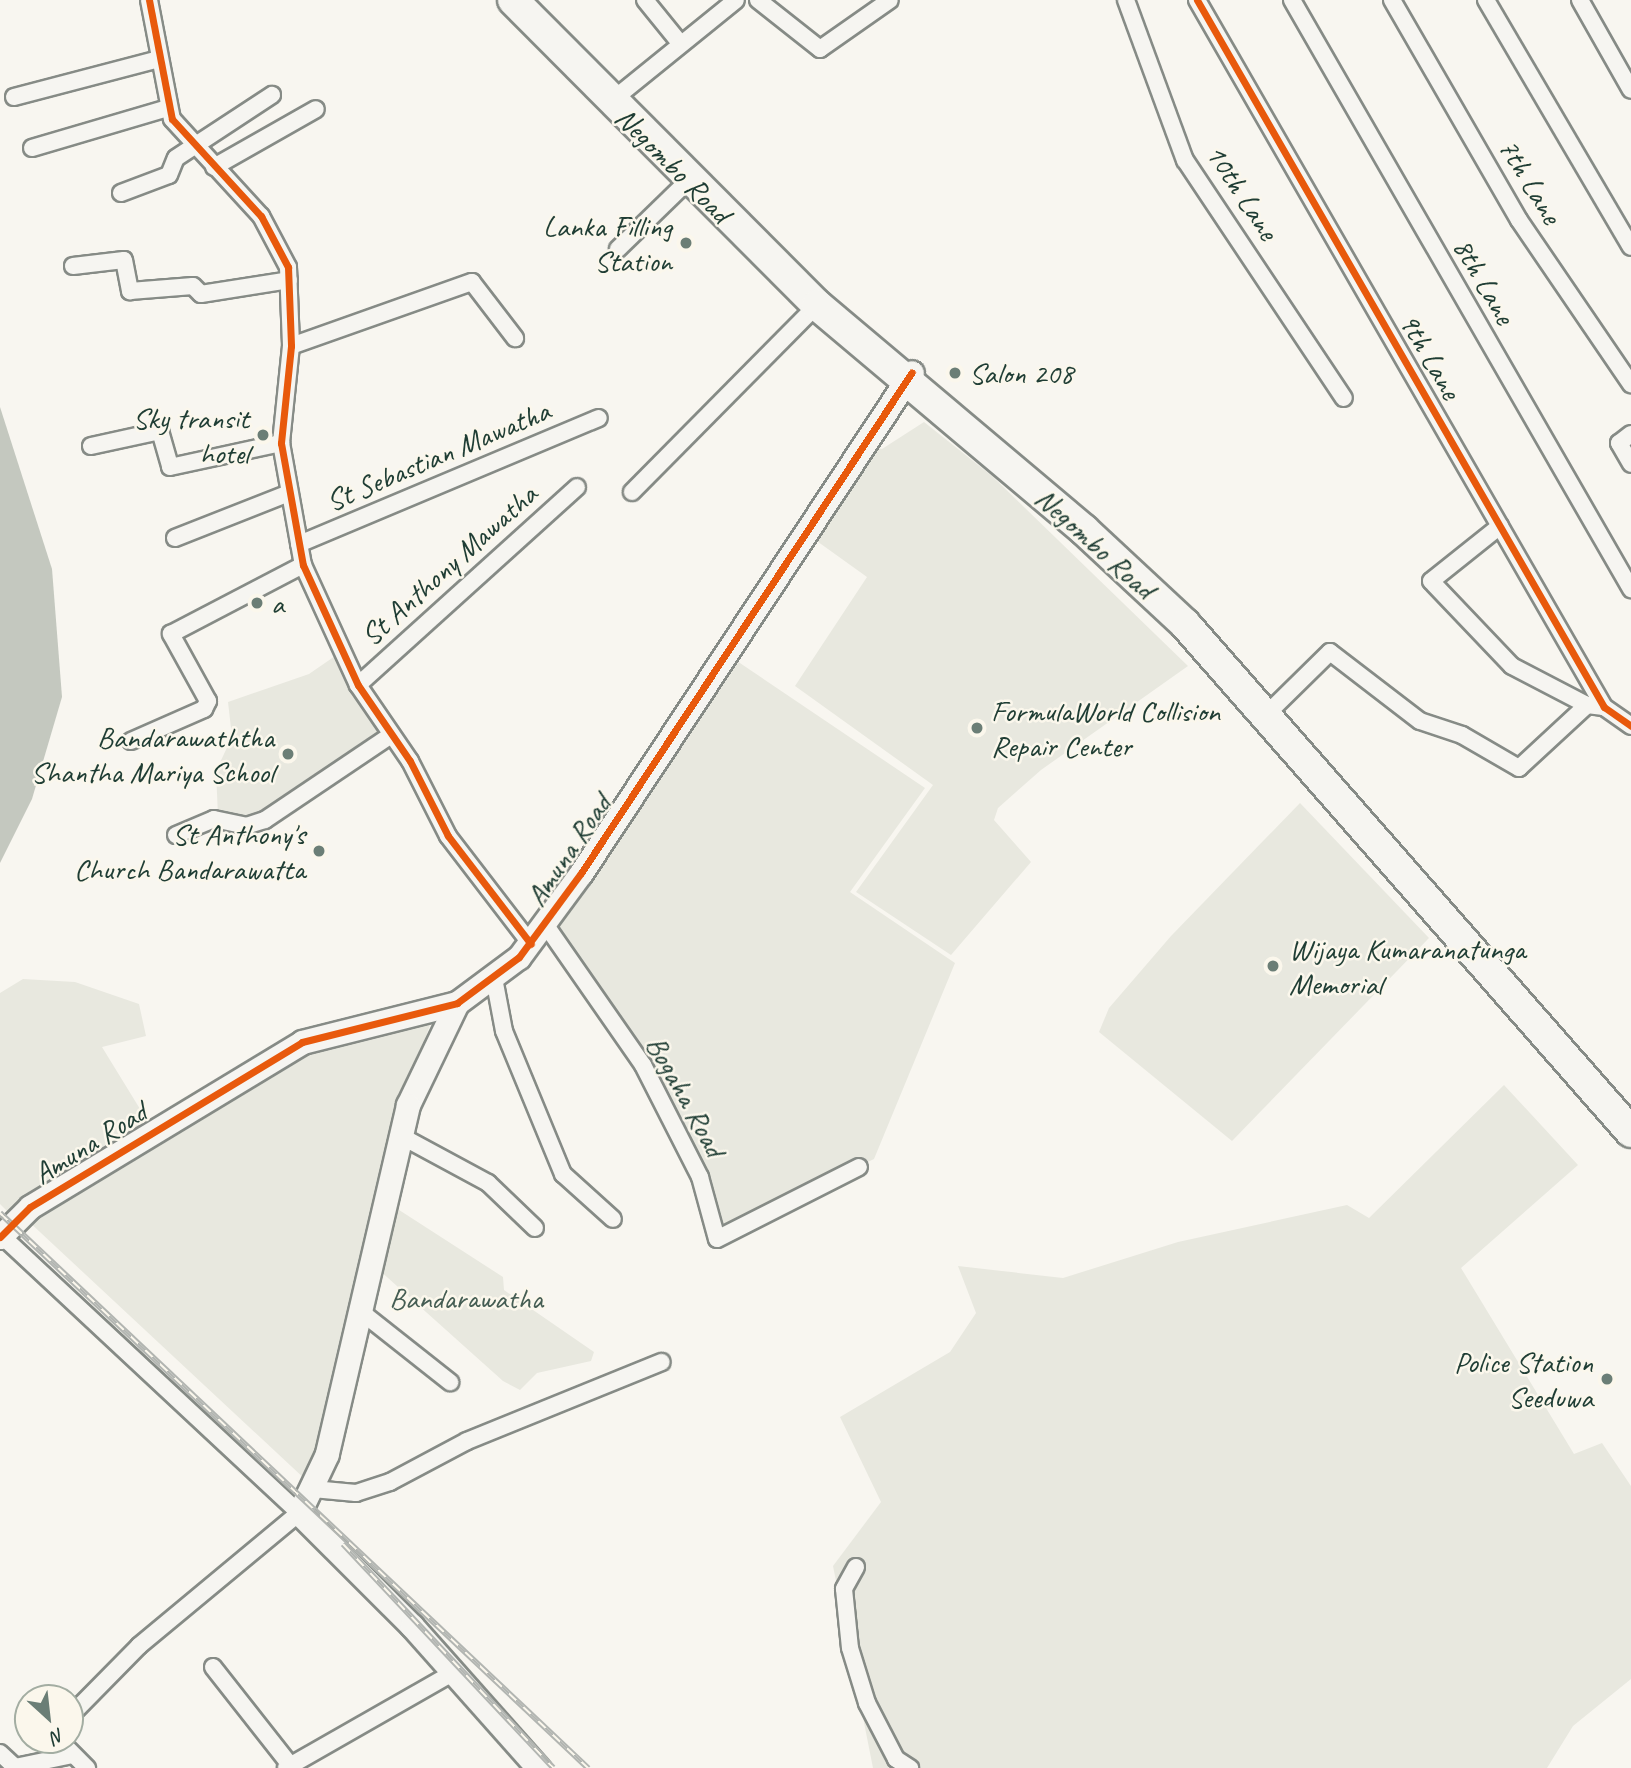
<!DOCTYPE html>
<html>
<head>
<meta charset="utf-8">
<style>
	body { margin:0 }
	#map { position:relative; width:1631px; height:1768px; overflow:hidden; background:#f8f6f0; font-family:Caveat,sans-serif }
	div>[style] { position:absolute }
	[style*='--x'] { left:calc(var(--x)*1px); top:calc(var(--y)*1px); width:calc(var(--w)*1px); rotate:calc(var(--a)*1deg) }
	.built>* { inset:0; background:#e8e8df }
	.water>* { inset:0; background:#c4c8bf }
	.roads { filter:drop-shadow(2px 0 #868b86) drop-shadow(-2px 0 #868b86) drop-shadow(0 2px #868b86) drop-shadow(0 -2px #868b86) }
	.street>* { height:16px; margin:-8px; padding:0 8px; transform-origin:8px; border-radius:8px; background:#f6f5f1 }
	.secondary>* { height:23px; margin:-11.5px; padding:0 11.5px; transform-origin:11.5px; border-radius:11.5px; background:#f6f5f1 }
	.highway>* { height:30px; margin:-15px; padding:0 15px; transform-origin:15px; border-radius:15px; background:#f6f5f1 }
	.rail>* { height:6px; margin-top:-3px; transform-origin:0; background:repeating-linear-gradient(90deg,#fbf7ec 0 10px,#b2b5b1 0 20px); box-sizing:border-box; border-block:2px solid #b2b5b1 }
	.cycleway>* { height:7px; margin:-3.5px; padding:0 3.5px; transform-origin:3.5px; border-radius:3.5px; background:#e8590c }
	.dots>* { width:19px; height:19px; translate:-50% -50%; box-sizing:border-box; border:4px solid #fbf7ec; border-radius:50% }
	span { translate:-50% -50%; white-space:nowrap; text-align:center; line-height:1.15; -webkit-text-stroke:5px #fbf7ec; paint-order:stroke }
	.street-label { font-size:30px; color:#1f3d34 }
	.poi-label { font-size:30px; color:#1f3d34 }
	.right { translate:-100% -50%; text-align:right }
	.left { translate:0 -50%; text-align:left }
	.park-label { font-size:30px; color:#455d53 }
	.north { position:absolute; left:14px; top:1684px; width:70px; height:70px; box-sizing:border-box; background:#fbf7ec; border:2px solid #a3ada2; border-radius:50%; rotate:153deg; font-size:19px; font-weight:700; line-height:28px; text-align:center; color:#1f3d34 }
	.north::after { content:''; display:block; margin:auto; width:24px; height:32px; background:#6b7e76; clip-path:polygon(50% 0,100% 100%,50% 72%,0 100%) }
</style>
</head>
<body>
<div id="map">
	<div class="built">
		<div style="clip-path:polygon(924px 422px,992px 476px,1188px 666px,1041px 770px,998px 808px,994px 820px,1031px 862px,951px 955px,856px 892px,933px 785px,795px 686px,867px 577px,807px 534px,871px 446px,882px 449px)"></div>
		<div style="clip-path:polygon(338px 654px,383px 733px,253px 820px,218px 816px,216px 771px,232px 737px,228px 702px,309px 674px)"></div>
		<div style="clip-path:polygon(731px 657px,925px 788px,850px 892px,955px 963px,874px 1159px,719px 1233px,656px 1075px,542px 937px)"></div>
		<div style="clip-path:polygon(1300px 803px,1429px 938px,1232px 1141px,1099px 1032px,1109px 1008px,1171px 936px)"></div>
		<div style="clip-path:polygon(23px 979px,75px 982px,139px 1004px,146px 1036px,102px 1047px,148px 1122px,8px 1212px,0 1204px,0 993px)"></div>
		<div style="clip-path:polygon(433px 1017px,389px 1136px,336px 1409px,307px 1481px,26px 1219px,305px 1047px)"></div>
		<div style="clip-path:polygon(1504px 1085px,1578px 1165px,1461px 1268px,1574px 1454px,1602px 1443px,1631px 1486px,1631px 1679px,1573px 1726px,1547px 1768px,873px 1768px,833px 1566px,881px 1502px,840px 1417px,950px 1352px,976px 1313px,958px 1266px,1063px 1278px,1178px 1242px,1347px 1205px,1369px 1218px)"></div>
		<div style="clip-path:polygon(396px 1208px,503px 1277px,504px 1290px,594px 1352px,591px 1361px,537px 1373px,520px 1390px,503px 1381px,378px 1269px)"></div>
	</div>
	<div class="water">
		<div style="clip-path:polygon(0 407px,52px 569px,62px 697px,32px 799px,0 863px)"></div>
	</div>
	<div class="roads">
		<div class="street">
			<div style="--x:149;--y:0;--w:121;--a:79.1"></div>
			<div style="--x:172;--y:119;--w:132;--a:47.5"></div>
			<div style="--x:261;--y:216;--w:58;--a:62.1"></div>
			<div style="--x:288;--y:267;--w:79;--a:87.8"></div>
			<div style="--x:291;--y:346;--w:98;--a:95.9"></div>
			<div style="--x:281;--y:443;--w:124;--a:79.8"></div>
			<div style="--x:303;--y:565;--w:132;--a:65.4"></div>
			<div style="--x:358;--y:685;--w:92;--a:55.6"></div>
			<div style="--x:410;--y:761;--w:84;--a:63.1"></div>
			<div style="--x:448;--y:836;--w:136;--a:52.5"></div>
			<div style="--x:645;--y:0;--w:55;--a:50.9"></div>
			<div style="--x:758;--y:0;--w:79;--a:38.3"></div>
			<div style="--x:820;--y:49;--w:85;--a:-35"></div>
			<div style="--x:1126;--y:0;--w:171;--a:69.8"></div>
			<div style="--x:1185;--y:160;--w:286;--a:56.3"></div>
			<div style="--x:1197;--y:0;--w:816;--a:60.07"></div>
			<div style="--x:1604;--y:707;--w:33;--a:35"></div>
			<div style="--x:1292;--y:0;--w:680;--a:60.08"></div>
			<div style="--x:1392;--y:0;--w:254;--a:60"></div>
			<div style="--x:1519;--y:220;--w:199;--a:55.7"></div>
			<div style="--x:1486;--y:0;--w:286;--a:59.6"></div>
			<div style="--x:1580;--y:0;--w:103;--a:60.5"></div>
			<div style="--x:620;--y:94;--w:149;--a:-39"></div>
			<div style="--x:14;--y:97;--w:150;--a:-14.7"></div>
			<div style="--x:32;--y:148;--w:142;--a:-16.4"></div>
			<div style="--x:214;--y:167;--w:117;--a:-29.6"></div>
			<div style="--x:121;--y:193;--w:51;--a:-20.6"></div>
			<div style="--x:169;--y:175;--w:18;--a:-68"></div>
			<div style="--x:176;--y:158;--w:115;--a:-33.3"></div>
			<div style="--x:618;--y:249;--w:98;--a:-44.2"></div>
			<div style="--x:73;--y:266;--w:51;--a:-6.7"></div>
			<div style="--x:124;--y:260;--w:32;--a:79"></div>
			<div style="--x:130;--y:291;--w:63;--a:-4.5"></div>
			<div style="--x:193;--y:286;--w:11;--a:45"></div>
			<div style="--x:201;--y:294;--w:89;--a:-9"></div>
			<div style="--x:291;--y:346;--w:192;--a:-19.5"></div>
			<div style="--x:472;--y:282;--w:71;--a:52.5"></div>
			<div style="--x:1631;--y:434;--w:15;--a:143"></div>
			<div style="--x:1619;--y:443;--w:24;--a:60"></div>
			<div style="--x:91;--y:446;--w:71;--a:-12.3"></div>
			<div style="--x:160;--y:431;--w:37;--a:74"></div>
			<div style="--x:170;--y:467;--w:114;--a:-12.2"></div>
			<div style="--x:632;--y:492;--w:263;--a:-45.3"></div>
			<div style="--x:1500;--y:526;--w:88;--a:141.4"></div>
			<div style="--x:1431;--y:581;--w:117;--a:46.4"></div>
			<div style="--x:1512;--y:666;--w:85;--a:27.5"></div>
			<div style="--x:175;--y:538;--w:123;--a:-21.5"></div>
			<div style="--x:299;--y:544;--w:325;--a:-22.8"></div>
			<div style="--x:358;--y:685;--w:295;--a:-42.1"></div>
			<div style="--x:1275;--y:706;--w:77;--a:-44.5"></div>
			<div style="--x:1330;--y:652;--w:113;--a:37.5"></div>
			<div style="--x:1420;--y:721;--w:44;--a:18.4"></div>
			<div style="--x:1462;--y:735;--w:66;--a:30.1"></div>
			<div style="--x:1519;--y:768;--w:93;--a:-42.8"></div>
			<div style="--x:1587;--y:705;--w:17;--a:7"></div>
			<div style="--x:131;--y:741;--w:80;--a:-23.7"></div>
			<div style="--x:204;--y:709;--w:9;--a:-63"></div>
			<div style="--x:208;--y:701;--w:77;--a:-118.9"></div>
			<div style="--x:171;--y:634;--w:149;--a:-27.6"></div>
			<div style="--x:176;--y:835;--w:41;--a:-22.8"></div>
			<div style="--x:214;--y:819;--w:33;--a:12"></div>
			<div style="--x:246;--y:826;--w:20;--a:-18"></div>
			<div style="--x:265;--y:820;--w:152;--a:-34"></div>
			<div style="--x:545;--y:924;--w:172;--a:55.2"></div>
			<div style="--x:643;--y:1065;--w:126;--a:63"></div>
			<div style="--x:700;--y:1177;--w:64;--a:74.7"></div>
			<div style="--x:717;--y:1239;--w:159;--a:-26.9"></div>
			<div style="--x:494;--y:978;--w:54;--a:79.3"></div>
			<div style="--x:504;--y:1031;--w:155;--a:67.6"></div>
			<div style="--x:563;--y:1174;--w:67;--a:42"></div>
			<div style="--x:401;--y:1136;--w:99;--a:28.4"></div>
			<div style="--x:488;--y:1183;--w:65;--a:43.8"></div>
			<div style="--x:1;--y:1235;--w:408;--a:43"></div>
			<div style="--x:299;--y:1513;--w:208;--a:140.3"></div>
			<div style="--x:139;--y:1646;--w:98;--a:134.6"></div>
			<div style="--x:360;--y:1311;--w:115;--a:38.3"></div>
			<div style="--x:313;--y:1489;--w:43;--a:5.3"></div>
			<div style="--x:356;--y:1493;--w:36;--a:-18"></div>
			<div style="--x:390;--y:1482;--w:87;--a:-28"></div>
			<div style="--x:467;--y:1441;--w:210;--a:-22.1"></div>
			<div style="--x:856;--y:1567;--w:25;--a:119"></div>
			<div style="--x:844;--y:1589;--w:59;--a:84.2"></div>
			<div style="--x:850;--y:1648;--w:58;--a:72.8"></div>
			<div style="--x:867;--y:1703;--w:63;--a:62.6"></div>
			<div style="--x:896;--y:1759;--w:17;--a:33"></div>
			<div style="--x:213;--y:1667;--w:125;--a:51.8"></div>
			<div style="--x:59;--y:1740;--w:40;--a:45"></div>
			<div style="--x:0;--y:1753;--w:21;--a:43"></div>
			<div style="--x:15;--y:1767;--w:59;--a:-11.7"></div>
			<div style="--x:286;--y:1768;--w:193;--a:-29.7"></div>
		</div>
		<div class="secondary">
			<div style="--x:457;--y:1003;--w:113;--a:115.7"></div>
			<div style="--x:408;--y:1105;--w:358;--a:103.1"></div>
			<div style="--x:327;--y:1454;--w:65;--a:115.4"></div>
			<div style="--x:299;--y:1513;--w:160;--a:45"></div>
			<div style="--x:412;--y:1626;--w:190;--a:48.4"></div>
			<div style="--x:0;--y:1237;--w:42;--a:-45"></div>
			<div style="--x:30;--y:1207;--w:318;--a:-31.2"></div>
			<div style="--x:302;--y:1042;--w:160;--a:-14.1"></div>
			<div style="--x:457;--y:1003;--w:77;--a:-36.6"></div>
			<div style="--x:519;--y:957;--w:104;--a:-53.6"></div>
			<div style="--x:581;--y:873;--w:600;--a:-56.55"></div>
		</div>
		<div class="highway">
			<div style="--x:513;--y:0;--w:431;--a:45.1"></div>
			<div style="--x:817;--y:305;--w:349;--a:40.1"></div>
			<div style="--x:1084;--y:530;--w:138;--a:42.9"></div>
			<div style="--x:1185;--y:624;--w:676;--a:48.72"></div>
		</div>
	</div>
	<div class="rail">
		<div style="--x:0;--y:1213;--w:809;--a:43.35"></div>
		<div style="--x:343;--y:1544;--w:307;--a:46.8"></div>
	</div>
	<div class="cycleway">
		<div style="--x:149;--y:0;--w:121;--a:79.1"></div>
		<div style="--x:172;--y:119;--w:132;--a:47.5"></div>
		<div style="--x:261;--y:216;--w:58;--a:62.1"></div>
		<div style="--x:288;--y:267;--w:79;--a:87.8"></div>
		<div style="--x:291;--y:346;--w:98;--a:95.9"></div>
		<div style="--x:281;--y:443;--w:124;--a:79.8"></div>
		<div style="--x:303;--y:565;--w:132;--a:65.4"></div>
		<div style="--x:358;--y:685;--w:92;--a:55.6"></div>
		<div style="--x:410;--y:761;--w:84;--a:63.1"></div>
		<div style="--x:448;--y:836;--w:136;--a:52.5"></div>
		<div style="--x:1197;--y:0;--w:816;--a:60.07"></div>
		<div style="--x:1604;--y:707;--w:33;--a:35"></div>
		<div style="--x:0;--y:1237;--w:42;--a:-45"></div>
		<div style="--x:30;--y:1207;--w:318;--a:-31.2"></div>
		<div style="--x:302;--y:1042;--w:160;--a:-14.1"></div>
		<div style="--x:457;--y:1003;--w:77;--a:-36.6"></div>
		<div style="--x:519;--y:957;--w:104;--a:-53.6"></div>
		<div style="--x:581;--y:873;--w:600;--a:-56.55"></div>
	</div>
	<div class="dots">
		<div style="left:686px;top:243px;background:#6b7e76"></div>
		<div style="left:955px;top:373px;background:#6b7e76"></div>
		<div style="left:263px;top:435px;background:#6b7e76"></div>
		<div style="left:257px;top:603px;background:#6b7e76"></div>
		<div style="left:977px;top:728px;background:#6b7e76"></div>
		<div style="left:288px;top:754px;background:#6b7e76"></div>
		<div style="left:319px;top:851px;background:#6b7e76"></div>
		<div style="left:1273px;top:966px;background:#6b7e76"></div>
		<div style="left:1607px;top:1379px;background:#6b7e76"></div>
	</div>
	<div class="street-label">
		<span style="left:673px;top:165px;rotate:45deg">Negombo Road</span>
		<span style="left:1530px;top:181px;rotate:59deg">7th Lane</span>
		<span style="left:1242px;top:192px;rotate:57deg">10th Lane</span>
		<span style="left:1484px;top:281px;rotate:60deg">8th Lane</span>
		<span style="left:1430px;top:356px;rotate:60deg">9th Lane</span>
		<span style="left:438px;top:456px;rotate:-23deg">St Sebastian Mawatha</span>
		<span style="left:1095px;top:543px;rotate:42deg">Negombo Road</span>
		<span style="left:449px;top:565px;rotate:-42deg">St Anthony Mawatha</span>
		<span style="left:568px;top:850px;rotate:-56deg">Amuna Road</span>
		<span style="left:686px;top:1096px;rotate:61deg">Bogaha Road</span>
		<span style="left:90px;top:1143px;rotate:-32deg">Amuna Road</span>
	</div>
	<div class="poi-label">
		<span class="right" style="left:672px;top:243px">Lanka Filling<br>Station</span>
		<span class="left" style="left:969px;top:373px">Salon 208</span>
		<span class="right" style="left:249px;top:435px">Sky transit<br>hotel</span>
		<span class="left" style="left:271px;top:603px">a</span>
		<span class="left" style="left:991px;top:728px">FormulaWorld Collision<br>Repair Center</span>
		<span class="right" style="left:274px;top:754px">Bandarawaththa<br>Shantha Mariya School</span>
		<span class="right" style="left:305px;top:851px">St Anthony's<br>Church Bandarawatta</span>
		<span class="left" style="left:1289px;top:966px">Wijaya Kumaranatunga<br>Memorial</span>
		<span class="right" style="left:1593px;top:1379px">Police Station<br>Seeduwa</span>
	</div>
	<div class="park-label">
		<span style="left:466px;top:1298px">Bandarawatha</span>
	</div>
	<div class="north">N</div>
</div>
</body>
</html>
